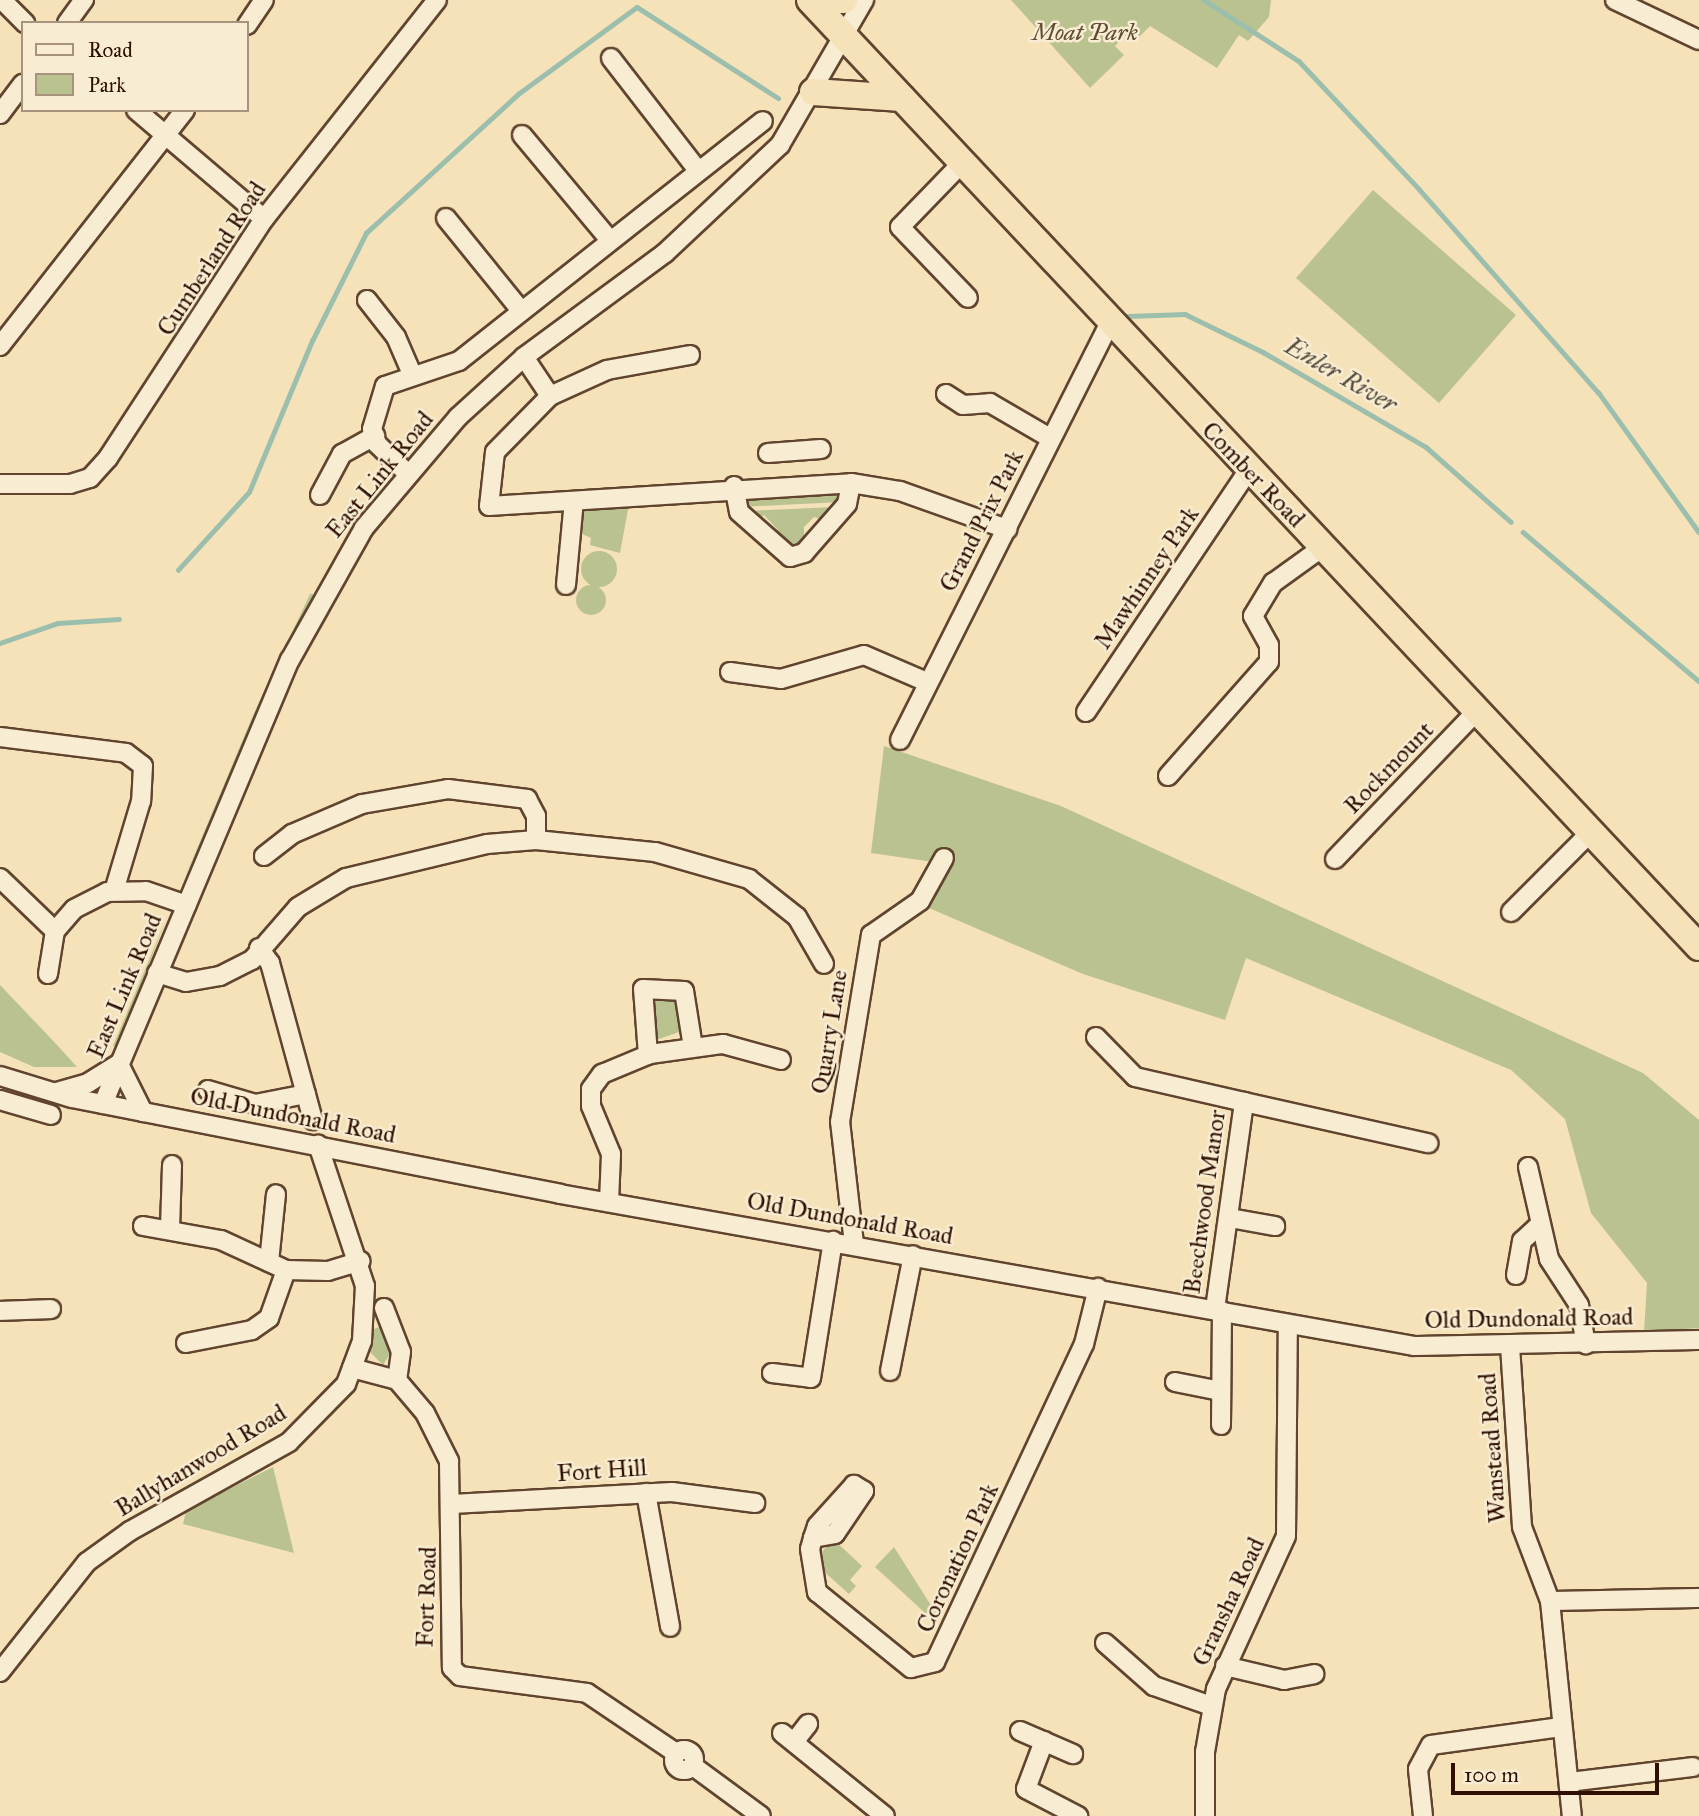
<!DOCTYPE html>
<html>
<head>
<meta charset="utf-8">
<style>
	body { margin:0 }
	#map { position:relative; width:1699px; height:1816px; overflow:hidden; background:#f5e2b9; font-family:"IM FELL Great Primer",serif }
	div>[style] { position:absolute }
	[style*='--x'] { left:calc(var(--x)*1px); top:calc(var(--y)*1px); width:calc(var(--w)*1px); rotate:calc(var(--a)*1deg) }
	.green>* { inset:0; background:#bac390 }
	.round { border-radius:50% }
	.stream>* { height:4.5px; margin:-2.25px; padding:0 2.25px; transform-origin:2.25px; border-radius:2.25px; background:#9cbead }
	.roads { filter:drop-shadow(2px 0 #60442e) drop-shadow(-2px 0 #60442e) drop-shadow(0 2px #60442e) drop-shadow(0 -2px #60442e) }
	.minor>* { height:18px; margin:-9px; padding:0 9px; transform-origin:9px; border-radius:9px; background:#f8ecd2 }
	.minor>.ring { margin:-9px; padding:0; box-sizing:content-box; background:none; border:18px solid #f8ecd2; border-radius:50% }
	.highway>* { height:26px; margin:-13px; padding:0 13px; transform-origin:13px; border-radius:13px; background:#f5e2b9 }
	span { translate:-50% -50%; white-space:nowrap; text-align:center; line-height:1.15; -webkit-text-stroke:5px #f8ecd2; paint-order:stroke }
	.park-label { font-size:24px; color:#604e32; font-style:italic }
	.street-label { font-size:24px; color:#2f0f00 }
	.water-label { font-size:26px; color:#554c3d; font-style:italic }
	.legend { position:absolute; left:21px; top:21px; width:228px; height:91px; box-sizing:border-box; background:#f8ecd2; border:2px solid #a8947e; margin:0; padding:9px 12px; list-style:none; font-size:21px; color:#2f0f00 }
	.legend li { display:flex; align-items:center; gap:14px; height:35px }
	.legend b { width:35px; border:2px solid #a8947e }
	.scale { position:absolute; left:1451px; top:1763px; width:208px; height:32px; box-sizing:border-box; border:4px solid #2f0f00; border-top:0; padding-left:9px; font-size:21px; line-height:24px; white-space:nowrap; color:#2f0f00; -webkit-text-stroke:5px #f8ecd2; paint-order:stroke }
</style>
</head>
<body>
<div id="map">
	<div class="green">
		<div style="clip-path:polygon(1011px 0,1271px 0,1269px 17px,1248px 41px,1239px 35px,1217px 68px,1150px 26px,1137px 39px,1129px 32px,1115px 46px,1124px 55px,1090px 88px)"></div>
		<div style="clip-path:polygon(1373px 190px,1516px 315px,1439px 403px,1296px 278px)"></div>
		<div style="clip-path:polygon(842px 491px,840px 502px,741px 507px,740px 498px)"></div>
		<div style="clip-path:polygon(629px 504px,620px 553px,590px 545px,591px 538px,580px 533px,582px 507px)"></div>
		<div style="clip-path:polygon(836px 507px,823px 520px,814px 517px,804px 527px,804px 541px,792px 549px,772px 536px,778px 530px,764px 515px,757px 520px,744px 511px)"></div>
		<div class="round" style="left:581px;top:551px;width:36px;height:36px"></div>
		<div class="round" style="left:576px;top:585px;width:30px;height:30px"></div>
		<div style="clip-path:polygon(310px 594px,314px 594px,183px 882px,254px 713px)"></div>
		<div style="clip-path:polygon(884px 746px,1061px 806px,1643px 1073px,1699px 1120px,1699px 1328px,1644px 1332px,1647px 1283px,1591px 1213px,1565px 1119px,1511px 1070px,1246px 958px,1225px 1020px,1083px 974px,922px 905px,947px 864px,871px 853px)"></div>
		<div style="clip-path:polygon(167px 917px,117px 1047px,113px 1046px)"></div>
		<div style="clip-path:polygon(0 985px,58px 1046px,77px 1067px,34px 1067px,0 1052px)"></div>
		<div style="clip-path:polygon(678px 997px,682px 1031px,656px 1040px,650px 998px)"></div>
		<div style="clip-path:polygon(384px 1325px,394px 1348px,383px 1365px,370px 1352px,374px 1329px)"></div>
		<div style="clip-path:polygon(273px 1467px,294px 1553px,183px 1524px,186px 1511px)"></div>
		<div style="clip-path:polygon(833px 1539px,862px 1566px,850px 1580px,856px 1586px,849px 1594px,820px 1568px,822px 1552px)"></div>
		<div style="clip-path:polygon(894px 1547px,939px 1618px,936px 1623px,875px 1567px)"></div>
	</div>
	<div class="stream">
		<div style="--x:1204;--y:0;--w:113;--a:32.7"></div>
		<div style="--x:1299;--y:61;--w:175;--a:46.8"></div>
		<div style="--x:1419;--y:189;--w:272;--a:48.6"></div>
		<div style="--x:1599;--y:393;--w:171;--a:54.3"></div>
		<div style="--x:1127;--y:316;--w:58;--a:-2"></div>
		<div style="--x:1185;--y:314;--w:87;--a:26"></div>
		<div style="--x:1263;--y:352;--w:189;--a:30.2"></div>
		<div style="--x:1426;--y:447;--w:113;--a:41.4"></div>
		<div style="--x:1523;--y:532;--w:231;--a:40.3"></div>
		<div style="--x:178;--y:570;--w:105;--a:-47.7"></div>
		<div style="--x:249;--y:492;--w:164;--a:-67.4"></div>
		<div style="--x:312;--y:341;--w:121;--a:-63.4"></div>
		<div style="--x:366;--y:233;--w:206;--a:-42.4"></div>
		<div style="--x:518;--y:94;--w:147;--a:-36.2"></div>
		<div style="--x:637;--y:7;--w:168;--a:32.8"></div>
		<div style="--x:0;--y:643;--w:61;--a:-19"></div>
		<div style="--x:58;--y:623;--w:61;--a:-3.8"></div>
	</div>
	<div class="roads">
		<div class="minor">
			<div style="--x:2;--y:0;--w:33;--a:45"></div>
			<div style="--x:1615;--y:0;--w:93;--a:25.5"></div>
			<div style="--x:67;--y:23;--w:29;--a:-54"></div>
			<div style="--x:247;--y:25;--w:30;--a:-56"></div>
			<div style="--x:611;--y:58;--w:139;--a:52.3"></div>
			<div style="--x:136;--y:110;--w:168;--a:40.4"></div>
			<div style="--x:0;--y:114;--w:38;--a:-53"></div>
			<div style="--x:522;--y:135;--w:134;--a:50.1"></div>
			<div style="--x:962;--y:163;--w:89;--a:134.1"></div>
			<div style="--x:900;--y:227;--w:98;--a:46.2"></div>
			<div style="--x:446;--y:218;--w:116;--a:51"></div>
			<div style="--x:367;--y:300;--w:47;--a:51.9"></div>
			<div style="--x:396;--y:337;--w:40;--a:66.6"></div>
			<div style="--x:0;--y:346;--w:300;--a:-51.9"></div>
			<div style="--x:690;--y:355;--w:84;--a:169.8"></div>
			<div style="--x:607;--y:370;--w:63;--a:155.5"></div>
			<div style="--x:550;--y:396;--w:78;--a:134.5"></div>
			<div style="--x:495;--y:452;--w:54;--a:96.3"></div>
			<div style="--x:489;--y:506;--w:363;--a:-3.6"></div>
			<div style="--x:851;--y:483;--w:50;--a:9.3"></div>
			<div style="--x:900;--y:491;--w:114;--a:19.6"></div>
			<div style="--x:524;--y:357;--w:47;--a:56.3"></div>
			<div style="--x:946;--y:394;--w:20;--a:33"></div>
			<div style="--x:963;--y:405;--w:27;--a:-4"></div>
			<div style="--x:990;--y:403;--w:69;--a:30.3"></div>
			<div style="--x:768;--y:453;--w:53;--a:-4.3"></div>
			<div style="--x:407;--y:473;--w:42;--a:-136"></div>
			<div style="--x:377;--y:444;--w:16;--a:-108"></div>
			<div style="--x:372;--y:429;--w:45;--a:-73.2"></div>
			<div style="--x:385;--y:386;--w:78;--a:-18.7"></div>
			<div style="--x:459;--y:361;--w:387;--a:-38.3"></div>
			<div style="--x:0;--y:484;--w:70;--a:0"></div>
			<div style="--x:70;--y:484;--w:21;--a:-17"></div>
			<div style="--x:90;--y:478;--w:27;--a:-48"></div>
			<div style="--x:108;--y:458;--w:285;--a:-56.9"></div>
			<div style="--x:264;--y:219;--w:279;--a:-51.7"></div>
			<div style="--x:734;--y:486;--w:26;--a:79"></div>
			<div style="--x:739;--y:512;--w:68;--a:41.4"></div>
			<div style="--x:790;--y:557;--w:15;--a:-16"></div>
			<div style="--x:804;--y:553;--w:65;--a:-48.7"></div>
			<div style="--x:847;--y:504;--w:21;--a:-79"></div>
			<div style="--x:320;--y:495;--w:47;--a:-61.8"></div>
			<div style="--x:342;--y:454;--w:38;--a:-29"></div>
			<div style="--x:566;--y:585;--w:84;--a:-84.6"></div>
			<div style="--x:730;--y:672;--w:51;--a:7.8"></div>
			<div style="--x:781;--y:679;--w:86;--a:-16.1"></div>
			<div style="--x:864;--y:655;--w:69;--a:23.2"></div>
			<div style="--x:1086;--y:712;--w:290;--a:-56.1"></div>
			<div style="--x:0;--y:737;--w:127;--a:7.2"></div>
			<div style="--x:126;--y:753;--w:21;--a:37"></div>
			<div style="--x:143;--y:766;--w:35;--a:93"></div>
			<div style="--x:141;--y:801;--w:94;--a:106.7"></div>
			<div style="--x:900;--y:740;--w:466;--a:-63.3"></div>
			<div style="--x:1168;--y:776;--w:152;--a:-48.5"></div>
			<div style="--x:1269;--y:662;--w:17;--a:-90"></div>
			<div style="--x:1269;--y:645;--w:33;--a:-119"></div>
			<div style="--x:1253;--y:616;--w:39;--a:-59"></div>
			<div style="--x:1273;--y:583;--w:62;--a:-35.8"></div>
			<div style="--x:264;--y:856;--w:36;--a:-38"></div>
			<div style="--x:292;--y:834;--w:76;--a:-23.2"></div>
			<div style="--x:362;--y:804;--w:87;--a:-9.9"></div>
			<div style="--x:448;--y:789;--w:80;--a:7.2"></div>
			<div style="--x:527;--y:799;--w:19;--a:62"></div>
			<div style="--x:536;--y:816;--w:24;--a:90"></div>
			<div style="--x:1335;--y:859;--w:207;--a:-46.2"></div>
			<div style="--x:0;--y:878;--w:76;--a:43.9"></div>
			<div style="--x:1511;--y:912;--w:113;--a:-45"></div>
			<div style="--x:259;--y:948;--w:19;--a:54"></div>
			<div style="--x:270;--y:963;--w:163;--a:74.7"></div>
			<div style="--x:157;--y:973;--w:30;--a:17"></div>
			<div style="--x:186;--y:982;--w:35;--a:-10"></div>
			<div style="--x:220;--y:976;--w:36;--a:-27"></div>
			<div style="--x:252;--y:960;--w:70;--a:-49"></div>
			<div style="--x:298;--y:907;--w:56;--a:-31.1"></div>
			<div style="--x:346;--y:878;--w:145;--a:-13.6"></div>
			<div style="--x:487;--y:844;--w:49;--a:-4.7"></div>
			<div style="--x:536;--y:840;--w:120;--a:5.8"></div>
			<div style="--x:655;--y:852;--w:98;--a:16"></div>
			<div style="--x:749;--y:879;--w:61;--a:38.4"></div>
			<div style="--x:797;--y:917;--w:54;--a:60.1"></div>
			<div style="--x:48;--y:974;--w:44;--a:-80.8"></div>
			<div style="--x:55;--y:931;--w:29;--a:-49"></div>
			<div style="--x:74;--y:909;--w:37;--a:-27"></div>
			<div style="--x:107;--y:892;--w:39;--a:-1"></div>
			<div style="--x:146;--y:891;--w:43;--a:18.9"></div>
			<div style="--x:1096;--y:1037;--w:56;--a:45.7"></div>
			<div style="--x:1135;--y:1077;--w:112;--a:12.9"></div>
			<div style="--x:648;--y:1055;--w:66;--a:-94.3"></div>
			<div style="--x:643;--y:989;--w:41;--a:2.8"></div>
			<div style="--x:684;--y:991;--w:57;--a:80.9"></div>
			<div style="--x:0;--y:1076;--w:75;--a:17"></div>
			<div style="--x:72;--y:1098;--w:497;--a:11.1"></div>
			<div style="--x:560;--y:1194;--w:867;--a:10.09"></div>
			<div style="--x:1414;--y:1346;--w:285;--a:-1.2"></div>
			<div style="--x:208;--y:1090;--w:49;--a:16.6"></div>
			<div style="--x:255;--y:1104;--w:52;--a:-11.1"></div>
			<div style="--x:57;--y:1092;--w:32;--a:-16"></div>
			<div style="--x:88;--y:1083;--w:36;--a:-32"></div>
			<div style="--x:119;--y:1064;--w:54;--a:63.4"></div>
			<div style="--x:0;--y:1100;--w:53;--a:16.4"></div>
			<div style="--x:103;--y:1104;--w:482;--a:-67.2"></div>
			<div style="--x:290;--y:660;--w:151;--a:-60.7"></div>
			<div style="--x:364;--y:528;--w:145;--a:-49.7"></div>
			<div style="--x:458;--y:417;--w:89;--a:-42.3"></div>
			<div style="--x:524;--y:357;--w:175;--a:-36.4"></div>
			<div style="--x:665;--y:253;--w:158;--a:-43.2"></div>
			<div style="--x:780;--y:145;--w:168;--a:-59.9"></div>
			<div style="--x:1528;--y:1167;--w:94;--a:77.1"></div>
			<div style="--x:1549;--y:1259;--w:55;--a:56.9"></div>
			<div style="--x:1579;--y:1305;--w:40;--a:80"></div>
			<div style="--x:609;--y:1202;--w:48;--a:-87.6"></div>
			<div style="--x:611;--y:1154;--w:52;--a:-112.6"></div>
			<div style="--x:591;--y:1106;--w:17;--a:-90"></div>
			<div style="--x:591;--y:1089;--w:19;--a:-54"></div>
			<div style="--x:602;--y:1074;--w:52;--a:-22.6"></div>
			<div style="--x:650;--y:1054;--w:74;--a:-7.8"></div>
			<div style="--x:723;--y:1044;--w:60;--a:15.4"></div>
			<div style="--x:1230;--y:1218;--w:46;--a:10.1"></div>
			<div style="--x:143;--y:1226;--w:79;--a:10.2"></div>
			<div style="--x:221;--y:1240;--w:72;--a:24.8"></div>
			<div style="--x:286;--y:1270;--w:42;--a:1.4"></div>
			<div style="--x:328;--y:1271;--w:34;--a:-17"></div>
			<div style="--x:170;--y:1229;--w:64;--a:-88.2"></div>
			<div style="--x:854;--y:1244;--w:123;--a:-96.5"></div>
			<div style="--x:840;--y:1122;--w:190;--a:-80.6"></div>
			<div style="--x:871;--y:935;--w:60;--a:-34.8"></div>
			<div style="--x:920;--y:901;--w:49;--a:-60.8"></div>
			<div style="--x:269;--y:1262;--w:68;--a:-84.1"></div>
			<div style="--x:1516;--y:1275;--w:35;--a:-80"></div>
			<div style="--x:1522;--y:1241;--w:23;--a:-43"></div>
			<div style="--x:384;--y:1308;--w:47;--a:68.9"></div>
			<div style="--x:401;--y:1352;--w:28;--a:98"></div>
			<div style="--x:1215;--y:1309;--w:209;--a:-82"></div>
			<div style="--x:1244;--y:1102;--w:189;--a:12.6"></div>
			<div style="--x:0;--y:1311;--w:51;--a:-2.2"></div>
			<div style="--x:186;--y:1343;--w:67;--a:-11.1"></div>
			<div style="--x:252;--y:1330;--w:21;--a:-35"></div>
			<div style="--x:269;--y:1318;--w:51;--a:-70.5"></div>
			<div style="--x:1510;--y:1346;--w:181;--a:86.2"></div>
			<div style="--x:1522;--y:1527;--w:79;--a:69.3"></div>
			<div style="--x:1550;--y:1601;--w:216;--a:84.2"></div>
			<div style="--x:352;--y:1368;--w:47;--a:14.9"></div>
			<div style="--x:397;--y:1380;--w:43;--a:49.7"></div>
			<div style="--x:425;--y:1413;--w:54;--a:63.4"></div>
			<div style="--x:449;--y:1461;--w:207;--a:89.2"></div>
			<div style="--x:452;--y:1668;--w:11;--a:45"></div>
			<div style="--x:460;--y:1676;--w:128;--a:7.6"></div>
			<div style="--x:587;--y:1693;--w:107;--a:34"></div>
			<div style="--x:890;--y:1371;--w:118;--a:-78.8"></div>
			<div style="--x:772;--y:1373;--w:39;--a:7"></div>
			<div style="--x:811;--y:1378;--w:139;--a:-80.9"></div>
			<div style="--x:1175;--y:1382;--w:47;--a:11.1"></div>
			<div style="--x:1221;--y:1425;--w:114;--a:-89.5"></div>
			<div style="--x:646;--y:1493;--w:136;--a:79.8"></div>
			<div style="--x:452;--y:1504;--w:220;--a:-3.1"></div>
			<div style="--x:672;--y:1492;--w:84;--a:7.5"></div>
			<div style="--x:813;--y:1538;--w:22;--a:-10"></div>
			<div style="--x:835;--y:1534;--w:52;--a:-56"></div>
			<div style="--x:864;--y:1491;--w:12;--a:-149"></div>
			<div style="--x:854;--y:1485;--w:55;--a:132.1"></div>
			<div style="--x:817;--y:1526;--w:13;--a:108"></div>
			<div style="--x:813;--y:1538;--w:11;--a:105"></div>
			<div style="--x:810;--y:1549;--w:44;--a:80.8"></div>
			<div style="--x:817;--y:1592;--w:121;--a:39"></div>
			<div style="--x:911;--y:1668;--w:25;--a:-14"></div>
			<div style="--x:935;--y:1662;--w:351;--a:-64.9"></div>
			<div style="--x:1084;--y:1344;--w:58;--a:-76"></div>
			<div style="--x:1550;--y:1601;--w:149;--a:-1.2"></div>
			<div style="--x:1105;--y:1643;--w:65;--a:41.3"></div>
			<div style="--x:1154;--y:1686;--w:60;--a:19.3"></div>
			<div style="--x:1225;--y:1666;--w:61;--a:13.3"></div>
			<div style="--x:1284;--y:1680;--w:31;--a:-11"></div>
			<div style="--x:0;--y:1672;--w:140;--a:-51.7"></div>
			<div style="--x:87;--y:1562;--w:53;--a:-35.8"></div>
			<div style="--x:130;--y:1531;--w:182;--a:-29.2"></div>
			<div style="--x:289;--y:1442;--w:81;--a:-45.5"></div>
			<div style="--x:346;--y:1384;--w:46;--a:-69.6"></div>
			<div style="--x:362;--y:1341;--w:55;--a:-86.9"></div>
			<div style="--x:365;--y:1286;--w:149;--a:-108.4"></div>
			<div style="--x:1020;--y:1731;--w:58;--a:23.5"></div>
			<div style="--x:782;--y:1733;--w:132;--a:38.9"></div>
			<div style="--x:1044;--y:1741;--w:51;--a:110.6"></div>
			<div style="--x:1026;--y:1789;--w:59;--a:27.4"></div>
			<div style="--x:794;--y:1742;--w:23;--a:-52"></div>
			<div class="ring" style="left:674px;top:1750px;width:2px;height:2px"></div>
			<div style="--x:693;--y:1766;--w:84;--a:36.3"></div>
			<div style="--x:1569;--y:1782;--w:125;--a:-6.9"></div>
			<div style="--x:1205;--y:1816;--w:64;--a:-90"></div>
			<div style="--x:1205;--y:1752;--w:64;--a:-80.1"></div>
			<div style="--x:1216;--y:1689;--w:168;--a:-65.4"></div>
			<div style="--x:1286;--y:1536;--w:212;--a:-89.5"></div>
			<div style="--x:1423;--y:1816;--w:47;--a:-96.1"></div>
			<div style="--x:1418;--y:1769;--w:27;--a:-62"></div>
			<div style="--x:1431;--y:1745;--w:131;--a:-7.9"></div>
		</div>
		<div class="highway">
			<div style="--x:810;--y:0;--w:1299;--a:46.81"></div>
			<div style="--x:831;--y:0;--w:13;--a:0"></div>
			<div style="--x:813;--y:92;--w:89;--a:3.9"></div>
		</div>
	</div>
	<div class="park-label">
		<span style="left:1085px;top:33px">Moat Park</span>
	</div>
	<div class="street-label">
		<span style="left:212px;top:259px;rotate:-57deg">Cumberland Road</span>
		<span style="left:380px;top:475px;rotate:-51deg">East Link Road</span>
		<span style="left:1253px;top:475px;rotate:46deg">Comber Road</span>
		<span style="left:982px;top:521px;rotate:-63deg">Grand Prix Park</span>
		<span style="left:1147px;top:578px;rotate:-56deg">Mawhinney Park</span>
		<span style="left:1389px;top:768px;rotate:-46deg">Rockmount</span>
		<span style="left:125px;top:986px;rotate:-67deg">East Link Road</span>
		<span style="left:830px;top:1032px;rotate:-81deg">Quarry Lane</span>
		<span style="left:293px;top:1116px;rotate:11deg">Old Dundonald Road</span>
		<span style="left:1205px;top:1202px;rotate:-82deg">Beechwood Manor</span>
		<span style="left:850px;top:1219px;rotate:10deg">Old Dundonald Road</span>
		<span style="left:1529px;top:1319px;rotate:-1deg">Old Dundonald Road</span>
		<span style="left:1493px;top:1448px;rotate:-94deg">Wanstead Road</span>
		<span style="left:201px;top:1461px;rotate:-31deg">Ballyhanwood Road</span>
		<span style="left:602px;top:1471px;rotate:-4deg">Fort Hill</span>
		<span style="left:958px;top:1558px;rotate:-65deg">Coronation Park</span>
		<span style="left:427px;top:1597px;rotate:-88deg">Fort Road</span>
		<span style="left:1229px;top:1602px;rotate:-65deg">Gransha Road</span>
	</div>
	<div class="water-label">
		<span style="left:1341px;top:375px;rotate:30deg">Enler River</span>
	</div>
	<ul class="legend">
	<li><b style="height:9px;background:#f8ecd2"></b>Road</li>
	<li><b style="height:19px;background:#bac390"></b>Park</li>
	</ul>
	<div class="scale">100 m</div>
</div>
</body>
</html>
